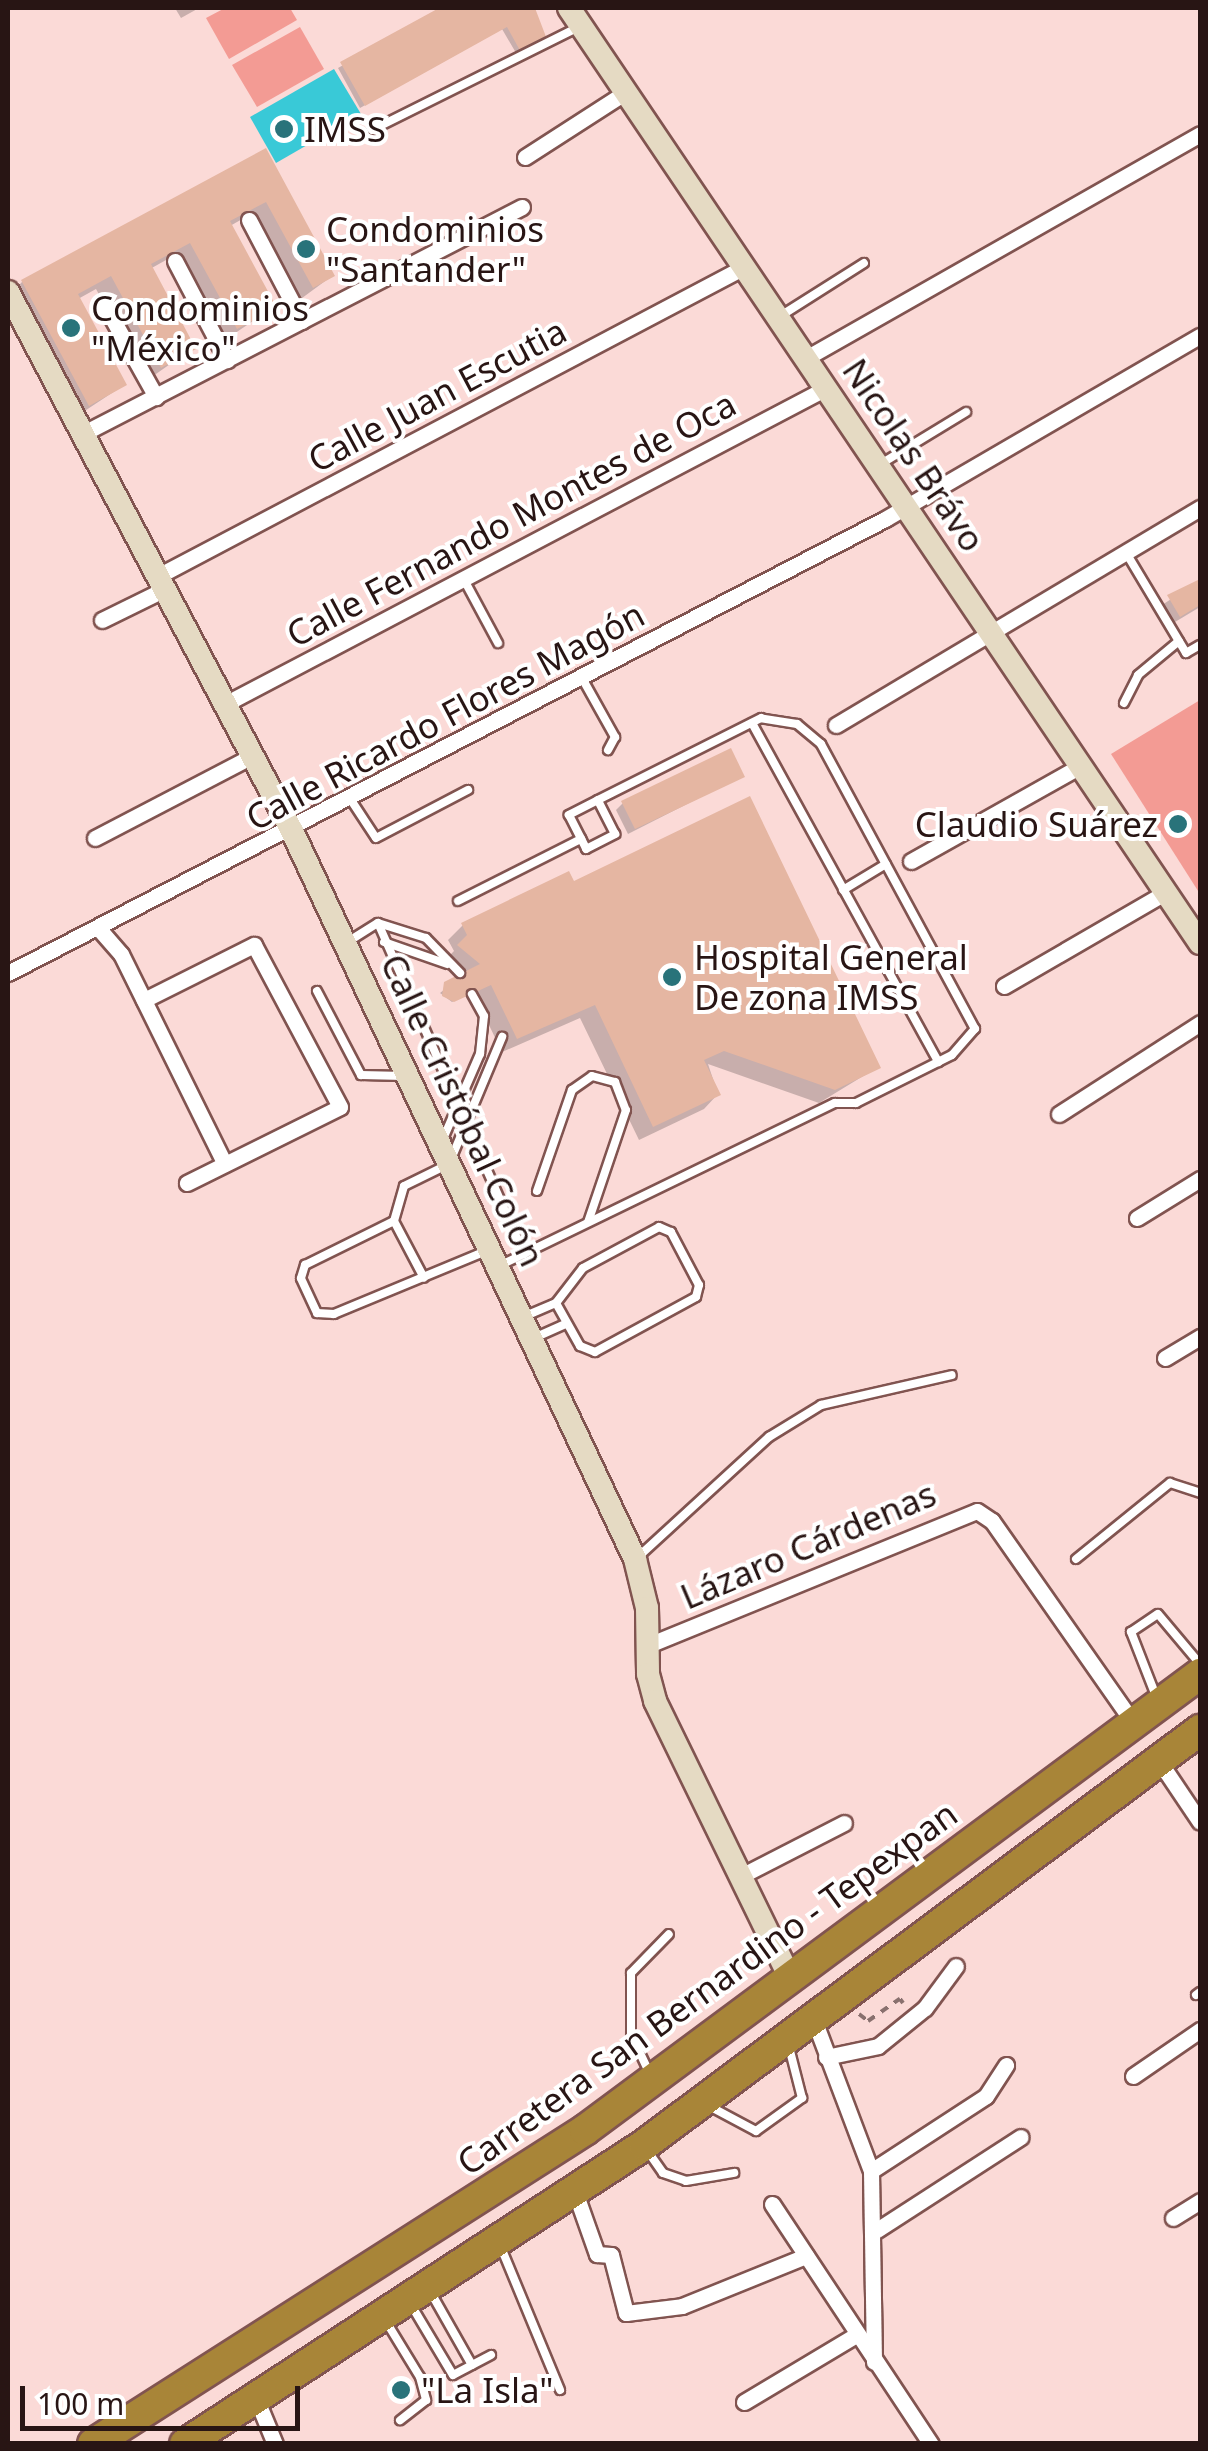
<!DOCTYPE html>
<html>
<head>
<meta charset="utf-8">
<style>
	body { margin:0 }
	#map { position:relative; width:1208px; height:2451px; overflow:hidden; background:#fbdad7; font-family:"Noto Sans",sans-serif }
	div>[style] { position:absolute }
	[style*='--x'] { left:calc(var(--x)*1px); top:calc(var(--y)*1px); width:calc(var(--w)*1px); rotate:calc(var(--a)*1deg) }
	.green>* { inset:0; background:#f39b94 }
	.water>* { inset:0; background:#39c9d7 }
	.shadow>* { inset:0; background:#0003 }
	.building>* { inset:0; background:#e5b6a2 }
	.path>* { height:4px; margin-top:-2px; transform-origin:0; background:repeating-linear-gradient(90deg,#89706e 0 8px,transparent 0 16px) }
	.roads { filter:drop-shadow(2px 0 #815450) drop-shadow(-2px 0 #815450) drop-shadow(0 2px #815450) drop-shadow(0 -2px #815450) }
	.lane>* { height:8px; margin:-4px; padding:0 4px; transform-origin:4px; border-radius:4px; background:#fff }
	.street>* { height:15px; margin:-7.5px; padding:0 7.5px; transform-origin:7.5px; border-radius:7.5px; background:#fff }
	.secondary>* { height:22px; margin:-11px; padding:0 11px; transform-origin:11px; border-radius:11px; background:#e5dac3 }
	.highway>* { height:30px; margin:-15px; padding:0 15px; transform-origin:15px; border-radius:15px; background:#a88538 }
	.dots>* { width:28px; height:28px; translate:-50% -50%; box-sizing:border-box; border:5px solid #fff; border-radius:50% }
	span { translate:-50% -50%; white-space:nowrap; text-align:center; line-height:1.15; -webkit-text-stroke:8px #fff; paint-order:stroke }
	.poi-label { font-size:35px; color:#281514 }
	.left { translate:0 -50%; text-align:left }
	.right { translate:-100% -50%; text-align:right }
	.street-label { font-size:35px; color:#281514 }
	.frame { position:absolute; inset:0; border:10px solid #281514; pointer-events:none }
	.scale { position:absolute; left:20px; top:2386px; width:280px; height:45px; box-sizing:border-box; border:5px solid #281514; border-top:0; padding-left:12px; font-size:30px; line-height:35px; white-space:nowrap; color:#281514; -webkit-text-stroke:8px #fff; paint-order:stroke }
</style>
</head>
<body>
<div id="map">
	<div class="green">
		<div style="clip-path:polygon(225px 8px,290px 8px,297px 20px,229px 59px,206px 18px)"></div>
		<div style="clip-path:polygon(300px 27px,324px 69px,257px 107px,232px 65px)"></div>
		<div style="clip-path:polygon(1200px 700px,1200px 894px,1111px 754px)"></div>
	</div>
	<div class="water">
		<div style="clip-path:polygon(334px 69px,361px 114px,276px 163px,250px 117px)"></div>
	</div>
	<div class="shadow">
		<div style="clip-path:polygon(175px 8px,199px 8px,181px 18px)"></div>
		<div style="clip-path:polygon(444px 8px,529px 8px,545px 42px,519px 58px,502px 29px,360px 108px,338px 68px)"></div>
		<div style="clip-path:polygon(265px 151px,332px 276px,298px 301px,251px 214px,230px 226px,274px 307px,222px 342px,175px 255px,150px 269px,193px 348px,146px 381px,96px 289px,78px 299px,124px 385px,74px 418px,8px 297px,22px 282px)"></div>
		<div style="clip-path:polygon(1200px 580px,1200px 607px,1170px 625px,1159px 607px)"></div>
		<div style="clip-path:polygon(742px 776px,628px 834px,616px 810px,623px 803px)"></div>
		<div style="clip-path:polygon(572px 885px,878px 1067px,819px 1103px,708px 1064px,718px 1094px,704px 1109px,639px 1140px,580px 1018px,502px 1052px,473px 992px,452px 1002px,440px 993px,463px 975px,444px 961px,454px 951px,448px 940px,463px 925px)"></div>
	</div>
	<div class="building">
		<div style="clip-path:polygon(439px 8px,535px 8px,548px 42px,523px 56px,507px 27px,365px 106px,340px 62px)"></div>
		<div style="clip-path:polygon(266px 148px,335px 276px,313px 288px,266px 202px,230px 221px,277px 308px,237px 329px,190px 243px,151px 264px,196px 349px,161px 368px,111px 276px,78px 294px,127px 385px,89px 406px,21px 280px)"></div>
		<div style="clip-path:polygon(1200px 579px,1200px 605px,1180px 617px,1167px 595px)"></div>
		<div style="clip-path:polygon(731px 748px,745px 777px,635px 829px,621px 801px)"></div>
		<div style="clip-path:polygon(750px 796px,881px 1068px,835px 1090px,724px 1051px,704px 1060px,721px 1095px,653px 1127px,595px 1005px,517px 1039px,491px 985px,454px 1002px,442px 996px,444px 982px,480px 964px,457px 945px,467px 935px,461px 923px,569px 871px,574px 881px)"></div>
	</div>
	<div class="path">
		<div style="--x:859;--y:2014;--w:11;--a:38"></div>
		<div style="--x:868;--y:2021;--w:39;--a:-35"></div>
		<div style="--x:900;--y:1999;--w:5;--a:53"></div>
	</div>
	<div class="roads">
		<div class="lane">
			<div style="--x:372;--y:130;--w:229;--a:-26.5"></div>
			<div style="--x:782;--y:315;--w:97;--a:-32.4"></div>
			<div style="--x:879;--y:465;--w:102;--a:-31.3"></div>
			<div style="--x:1125;--y:551;--w:119;--a:59.1"></div>
			<div style="--x:1186;--y:653;--w:16;--a:-30"></div>
			<div style="--x:463;--y:578;--w:74;--a:61.7"></div>
			<div style="--x:582;--y:678;--w:68;--a:60.8"></div>
			<div style="--x:615;--y:737;--w:15;--a:118"></div>
			<div style="--x:1124;--y:703;--w:31;--a:-63"></div>
			<div style="--x:1138;--y:675;--w:53;--a:-39.7"></div>
			<div style="--x:752;--y:723;--w:387;--a:61.2"></div>
			<div style="--x:351;--y:800;--w:45;--a:56.7"></div>
			<div style="--x:376;--y:838;--w:104;--a:-27.6"></div>
			<div style="--x:843;--y:890;--w:50;--a:-31.2"></div>
			<div style="--x:458;--y:901;--w:138;--a:-26.8"></div>
			<div style="--x:378;--y:923;--w:50;--a:17.4"></div>
			<div style="--x:426;--y:938;--w:49;--a:45.8"></div>
			<div style="--x:349;--y:941;--w:34;--a:-32"></div>
			<div style="--x:378;--y:923;--w:362;--a:66.2"></div>
			<div style="--x:384;--y:942;--w:67;--a:19.2"></div>
			<div style="--x:317;--y:991;--w:95;--a:62.4"></div>
			<div style="--x:361;--y:1075;--w:43;--a:1.3"></div>
			<div style="--x:443;--y:1139;--w:93;--a:-66.5"></div>
			<div style="--x:480;--y:1054;--w:38;--a:-84"></div>
			<div style="--x:484;--y:1016;--w:25;--a:-119"></div>
			<div style="--x:537;--y:1191;--w:107;--a:-70.9"></div>
			<div style="--x:572;--y:1090;--w:24;--a:-35"></div>
			<div style="--x:592;--y:1076;--w:24;--a:15"></div>
			<div style="--x:615;--y:1082;--w:30;--a:69"></div>
			<div style="--x:626;--y:1110;--w:118;--a:108.7"></div>
			<div style="--x:394;--y:1221;--w:64;--a:62.2"></div>
			<div style="--x:486;--y:1251;--w:165;--a:157.5"></div>
			<div style="--x:334;--y:1314;--w:17;--a:-177"></div>
			<div style="--x:317;--y:1313;--w:38;--a:-115"></div>
			<div style="--x:301;--y:1278;--w:14;--a:-73"></div>
			<div style="--x:305;--y:1265;--w:99;--a:-26.3"></div>
			<div style="--x:394;--y:1221;--w:36;--a:-74"></div>
			<div style="--x:404;--y:1186;--w:50;--a:-26.1"></div>
			<div style="--x:449;--y:1164;--w:138;--a:-67.3"></div>
			<div style="--x:501;--y:1265;--w:371;--a:-25.9"></div>
			<div style="--x:835;--y:1103;--w:21;--a:0"></div>
			<div style="--x:856;--y:1103;--w:107;--a:-26.6"></div>
			<div style="--x:952;--y:1055;--w:35;--a:-49"></div>
			<div style="--x:975;--y:1029;--w:324;--a:-118.4"></div>
			<div style="--x:821;--y:744;--w:31;--a:-140"></div>
			<div style="--x:797;--y:724;--w:36;--a:-171"></div>
			<div style="--x:761;--y:718;--w:182;--a:153.3"></div>
			<div style="--x:598;--y:800;--w:33;--a:153"></div>
			<div style="--x:569;--y:815;--w:38;--a:63"></div>
			<div style="--x:586;--y:849;--w:33;--a:-27"></div>
			<div style="--x:615;--y:834;--w:38;--a:-117"></div>
			<div style="--x:523;--y:1317;--w:36;--a:-23"></div>
			<div style="--x:556;--y:1303;--w:44;--a:-52.4"></div>
			<div style="--x:583;--y:1268;--w:86;--a:-28.3"></div>
			<div style="--x:659;--y:1227;--w:13;--a:23"></div>
			<div style="--x:671;--y:1232;--w:60;--a:62.2"></div>
			<div style="--x:699;--y:1285;--w:12;--a:104"></div>
			<div style="--x:696;--y:1297;--w:115;--a:151.4"></div>
			<div style="--x:595;--y:1352;--w:16;--a:-158"></div>
			<div style="--x:580;--y:1346;--w:49;--a:-119.2"></div>
			<div style="--x:534;--y:1338;--w:35;--a:-24"></div>
			<div style="--x:638;--y:1557;--w:178;--a:-42.5"></div>
			<div style="--x:769;--y:1437;--w:61;--a:-31.6"></div>
			<div style="--x:821;--y:1405;--w:134;--a:-12.9"></div>
			<div style="--x:1076;--y:1559;--w:121;--a:-39"></div>
			<div style="--x:1170;--y:1483;--w:32;--a:18"></div>
			<div style="--x:1156;--y:1696;--w:69;--a:-111.3"></div>
			<div style="--x:1131;--y:1632;--w:32;--a:-34"></div>
			<div style="--x:1158;--y:1614;--w:65;--a:50"></div>
			<div style="--x:1196;--y:1995;--w:5;--a:-37"></div>
			<div style="--x:649;--y:2072;--w:42;--a:-115.3"></div>
			<div style="--x:631;--y:2034;--w:61;--a:-90"></div>
			<div style="--x:631;--y:1973;--w:54;--a:-45.7"></div>
			<div style="--x:711;--y:2107;--w:51;--a:28.1"></div>
			<div style="--x:756;--y:2131;--w:57;--a:-35.7"></div>
			<div style="--x:802;--y:2098;--w:53;--a:-104.3"></div>
			<div style="--x:649;--y:2153;--w:24;--a:55"></div>
			<div style="--x:663;--y:2173;--w:24;--a:19"></div>
			<div style="--x:686;--y:2181;--w:49;--a:-9.5"></div>
			<div style="--x:500;--y:2245;--w:157;--a:67.5"></div>
			<div style="--x:430;--y:2291;--w:85;--a:60.4"></div>
			<div style="--x:410;--y:2303;--w:84;--a:59.2"></div>
			<div style="--x:453;--y:2375;--w:43;--a:-27.8"></div>
			<div style="--x:387;--y:2323;--w:63;--a:58.6"></div>
			<div style="--x:420;--y:2377;--w:24;--a:75"></div>
			<div style="--x:426;--y:2400;--w:33;--a:142"></div>
		</div>
		<div class="street">
			<div style="--x:525;--y:157;--w:120;--a:-32.8"></div>
			<div style="--x:249;--y:220;--w:114;--a:62.3"></div>
			<div style="--x:175;--y:261;--w:112;--a:62.3"></div>
			<div style="--x:103;--y:302;--w:109;--a:60.8"></div>
			<div style="--x:806;--y:358;--w:453;--a:-29.6"></div>
			<div style="--x:82;--y:434;--w:495;--a:-27.3"></div>
			<div style="--x:158;--y:576;--w:662;--a:-27.8"></div>
			<div style="--x:102;--y:620;--w:70;--a:-26.2"></div>
			<div style="--x:225;--y:704;--w:679;--a:-27.73"></div>
			<div style="--x:836;--y:725;--w:424;--a:-30.8"></div>
			<div style="--x:95;--y:838;--w:177;--a:-27.6"></div>
			<div style="--x:911;--y:861;--w:196;--a:-29.3"></div>
			<div style="--x:100;--y:930;--w:32;--a:49"></div>
			<div style="--x:121;--y:954;--w:234;--a:63.7"></div>
			<div style="--x:8;--y:973;--w:988;--a:-27.37"></div>
			<div style="--x:885;--y:519;--w:364;--a:-30.2"></div>
			<div style="--x:1004;--y:986;--w:187;--a:-30.1"></div>
			<div style="--x:144;--y:1000;--w:123;--a:-26.6"></div>
			<div style="--x:254;--y:945;--w:183;--a:62"></div>
			<div style="--x:340;--y:1107;--w:171;--a:153.6"></div>
			<div style="--x:1059;--y:1114;--w:168;--a:-32.8"></div>
			<div style="--x:1137;--y:1218;--w:74;--a:-31.8"></div>
			<div style="--x:1165;--y:1358;--w:41;--a:-31"></div>
			<div style="--x:646;--y:1646;--w:357;--a:-22.2"></div>
			<div style="--x:977;--y:1511;--w:18;--a:34"></div>
			<div style="--x:992;--y:1521;--w:248;--a:55"></div>
			<div style="--x:1159;--y:1761;--w:73;--a:56.1"></div>
			<div style="--x:739;--y:1877;--w:118;--a:-27.2"></div>
			<div style="--x:814;--y:2020;--w:161;--a:69.3"></div>
			<div style="--x:871;--y:2171;--w:191;--a:89.1"></div>
			<div style="--x:826;--y:2057;--w:53;--a:-11.9"></div>
			<div style="--x:878;--y:2046;--w:60;--a:-39"></div>
			<div style="--x:925;--y:2008;--w:52;--a:-53.6"></div>
			<div style="--x:1133;--y:2076;--w:81;--a:-34.5"></div>
			<div style="--x:871;--y:2171;--w:137;--a:-33.1"></div>
			<div style="--x:986;--y:2096;--w:37;--a:-57"></div>
			<div style="--x:575;--y:2192;--w:66;--a:70.5"></div>
			<div style="--x:597;--y:2254;--w:14;--a:4"></div>
			<div style="--x:611;--y:2255;--w:60;--a:75.5"></div>
			<div style="--x:626;--y:2313;--w:56;--a:-7.1"></div>
			<div style="--x:682;--y:2306;--w:134;--a:-22"></div>
			<div style="--x:772;--y:2204;--w:288;--a:56.5"></div>
			<div style="--x:1173;--y:2218;--w:32;--a:-32"></div>
			<div style="--x:877;--y:2230;--w:171;--a:-32.9"></div>
			<div style="--x:256;--y:2398;--w:50;--a:67.6"></div>
			<div style="--x:744;--y:2402;--w:131;--a:-30.9"></div>
		</div>
		<div class="secondary">
			<div style="--x:569;--y:8;--w:1128;--a:55.99"></div>
			<div style="--x:8;--y:292;--w:609;--a:62.22"></div>
			<div style="--x:292;--y:831;--w:805;--a:64.77"></div>
			<div style="--x:635;--y:1559;--w:50;--a:76.2"></div>
			<div style="--x:647;--y:1608;--w:66;--a:89.1"></div>
			<div style="--x:648;--y:1674;--w:28;--a:75"></div>
			<div style="--x:655;--y:1701;--w:310;--a:64"></div>
		</div>
		<div class="highway">
			<div style="--x:93;--y:2444;--w:584;--a:-32.55"></div>
			<div style="--x:585;--y:2130;--w:766;--a:-36.56"></div>
			<div style="--x:185;--y:2444;--w:548;--a:-33.08"></div>
			<div style="--x:644;--y:2145;--w:694;--a:-36.74"></div>
		</div>
	</div>
	<div class="dots">
		<div style="left:284px;top:129px;background:#29737a"></div>
		<div style="left:306px;top:249px;background:#29737a"></div>
		<div style="left:71px;top:328px;background:#29737a"></div>
		<div style="left:1178px;top:824px;background:#29737a"></div>
		<div style="left:672px;top:977px;background:#29737a"></div>
		<div style="left:401px;top:2390px;background:#29737a"></div>
	</div>
	<div class="poi-label">
		<span class="left" style="left:304px;top:129px">IMSS</span>
		<span class="left" style="left:326px;top:249px">Condominios<br>"Santander"</span>
		<span class="left" style="left:91px;top:328px">Condominios<br>"México"</span>
		<span class="right" style="left:1158px;top:824px">Claudio Suárez</span>
		<span class="left" style="left:694px;top:977px">Hospital General<br>De zona IMSS</span>
		<span class="left" style="left:421px;top:2390px">"La Isla"</span>
	</div>
	<div class="street-label">
		<span style="left:437px;top:395px;rotate:-28deg">Calle Juan Escutia</span>
		<span style="left:914px;top:455px;rotate:56deg">Nicolas Brávo</span>
		<span style="left:511px;top:519px;rotate:-28deg">Calle Fernando Montes de Oca</span>
		<span style="left:445px;top:716px;rotate:-28deg">Calle Ricardo Flores Magón</span>
		<span style="left:463px;top:1110px;rotate:65deg">Calle Cristóbal Colón</span>
		<span style="left:808px;top:1545px;rotate:-23deg">Lázaro Cárdenas</span>
		<span style="left:707px;top:1988px;rotate:-36deg">Carretera San Bernardino - Tepexpan</span>
	</div>
	<div class="frame"></div>
	<div class="scale">100 m</div>
</div>
</body>
</html>
